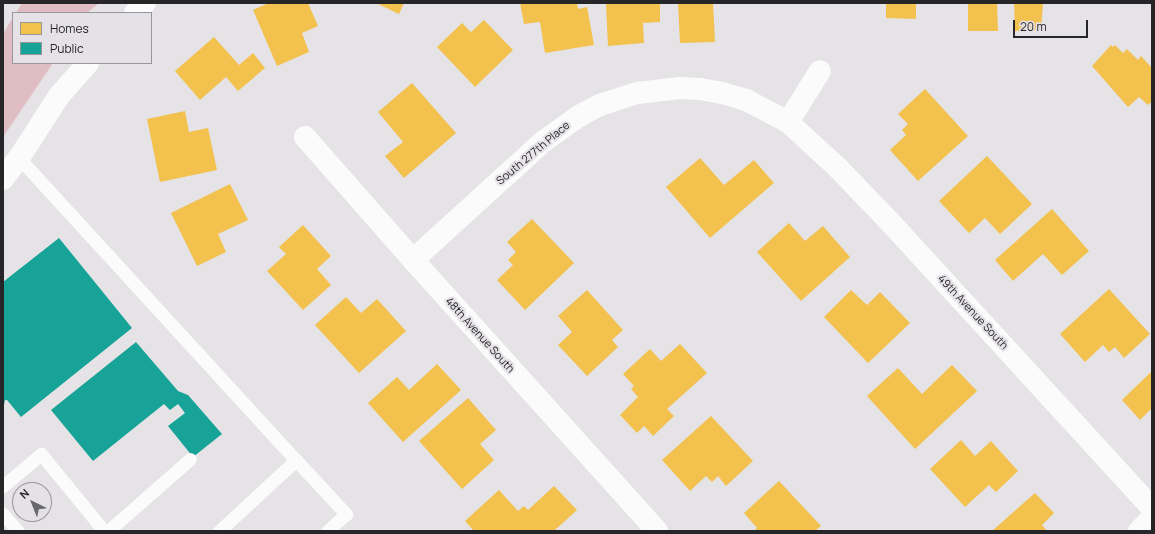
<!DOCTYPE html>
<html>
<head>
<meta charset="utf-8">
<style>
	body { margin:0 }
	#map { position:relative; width:1155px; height:534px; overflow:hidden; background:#e5e3e6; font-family:Manrope,sans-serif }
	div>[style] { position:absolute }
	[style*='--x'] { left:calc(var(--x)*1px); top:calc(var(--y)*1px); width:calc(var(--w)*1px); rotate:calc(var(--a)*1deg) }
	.green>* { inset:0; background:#dfbdc3 }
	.homes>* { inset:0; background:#f2c14e }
	.public>* { inset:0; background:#17a398 }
	.service>* { height:13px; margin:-6.5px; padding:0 6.5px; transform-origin:6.5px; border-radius:6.5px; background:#fbfbfb }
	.minor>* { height:22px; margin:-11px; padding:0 11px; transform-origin:11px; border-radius:11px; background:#fbfbfb }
	.tertiary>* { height:22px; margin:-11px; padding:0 11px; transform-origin:11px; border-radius:11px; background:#fbfbfb }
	span { translate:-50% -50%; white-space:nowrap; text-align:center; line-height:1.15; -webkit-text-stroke:4px #e5e2e7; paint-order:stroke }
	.street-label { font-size:11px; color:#262527 }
	.frame { position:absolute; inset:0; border:4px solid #262527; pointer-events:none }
	.legend { position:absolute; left:12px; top:12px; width:140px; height:52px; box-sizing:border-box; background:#e5e2e7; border:1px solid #99969a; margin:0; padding:5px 7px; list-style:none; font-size:12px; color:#262527 }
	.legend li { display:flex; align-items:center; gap:8px; height:20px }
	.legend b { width:20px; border:1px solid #99969a }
	.north { position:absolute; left:12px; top:482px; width:40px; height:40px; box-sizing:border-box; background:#e5e2e7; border:1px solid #99969a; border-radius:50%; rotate:317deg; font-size:11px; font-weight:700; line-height:16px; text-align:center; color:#262527 }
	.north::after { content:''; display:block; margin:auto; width:14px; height:18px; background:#69686a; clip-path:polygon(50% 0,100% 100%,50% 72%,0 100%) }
	.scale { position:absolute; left:1013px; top:20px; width:75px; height:18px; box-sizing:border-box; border:2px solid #262527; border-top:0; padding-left:5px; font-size:12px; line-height:14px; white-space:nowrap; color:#262527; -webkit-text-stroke:3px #e5e2e7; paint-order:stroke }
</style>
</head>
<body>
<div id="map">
	<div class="green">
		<div style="clip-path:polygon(22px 3px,99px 3px,87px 13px,16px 13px)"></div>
		<div style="clip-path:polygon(13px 17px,13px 63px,53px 63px,3px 137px,3px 34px)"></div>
	</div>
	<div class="homes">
		<div style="clip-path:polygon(269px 3px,308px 3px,318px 26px,302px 33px,309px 52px,277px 66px,253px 10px)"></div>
		<div style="clip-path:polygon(376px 3px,404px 3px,399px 14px)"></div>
		<div style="clip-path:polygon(520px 3px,577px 3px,578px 9px,587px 7px,594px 45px,545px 53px,540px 22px,524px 24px)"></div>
		<div style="clip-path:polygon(606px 3px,660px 3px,660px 22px,643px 23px,644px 43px,608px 46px)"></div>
		<div style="clip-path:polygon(678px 3px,713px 3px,715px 42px,680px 43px)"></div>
		<div style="clip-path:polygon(886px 3px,916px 3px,916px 19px,886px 18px)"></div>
		<div style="clip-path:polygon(968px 3px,997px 3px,998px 31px,968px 31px)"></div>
		<div style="clip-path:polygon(1014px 3px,1043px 3px,1041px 30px,1015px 31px)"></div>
		<div style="clip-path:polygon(484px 20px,513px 50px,475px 87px,437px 47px,462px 23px,471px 32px)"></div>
		<div style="clip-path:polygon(214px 37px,239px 65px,253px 53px,265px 68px,238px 91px,226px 77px,200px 100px,175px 71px)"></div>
		<div style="clip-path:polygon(1111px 45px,1113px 47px,1115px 45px,1123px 53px,1127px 49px,1138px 60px,1141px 56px,1152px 68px,1152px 101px,1148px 105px,1139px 97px,1128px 107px,1092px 66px)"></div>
		<div style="clip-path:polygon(412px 83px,456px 133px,404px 178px,385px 156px,403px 142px,378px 112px)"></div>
		<div style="clip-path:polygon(925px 89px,968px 136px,918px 181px,890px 150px,906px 135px,902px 130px,908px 124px,898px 114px)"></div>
		<div style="clip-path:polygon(185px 111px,189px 132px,208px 128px,217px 170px,160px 182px,147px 119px)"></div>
		<div style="clip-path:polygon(987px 156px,1032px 204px,1000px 234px,985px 218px,969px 233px,939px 201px)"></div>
		<div style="clip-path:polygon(700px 158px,724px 185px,754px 160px,774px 183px,710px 238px,666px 187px)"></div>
		<div style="clip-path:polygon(230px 184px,248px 220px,218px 234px,226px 252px,197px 266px,171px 213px)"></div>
		<div style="clip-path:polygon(1052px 209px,1089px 251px,1062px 275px,1043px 254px,1013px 281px,995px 260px)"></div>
		<div style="clip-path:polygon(532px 219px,574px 263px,525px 310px,497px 280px,513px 265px,508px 260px,516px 252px,507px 242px)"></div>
		<div style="clip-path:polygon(789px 223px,805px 241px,823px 226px,850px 257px,801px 301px,757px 252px)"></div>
		<div style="clip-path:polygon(303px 225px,331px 256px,317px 269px,331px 285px,303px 310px,267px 271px,286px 254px,279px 247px)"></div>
		<div style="clip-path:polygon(1109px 289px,1150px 334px,1124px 358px,1115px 347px,1109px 352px,1103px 345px,1085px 362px,1060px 334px)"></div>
		<div style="clip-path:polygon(587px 290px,623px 330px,612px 340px,618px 347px,587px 376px,558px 345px,572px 332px,558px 316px)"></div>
		<div style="clip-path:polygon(851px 290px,867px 305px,880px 292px,910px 323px,868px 363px,824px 317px)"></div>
		<div style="clip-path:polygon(346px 297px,361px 313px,377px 299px,406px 331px,359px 373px,315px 325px)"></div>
		<div style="clip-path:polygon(680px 344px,707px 373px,667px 409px,674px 416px,653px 436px,644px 426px,637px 433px,620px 415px,638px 397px,631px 389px,634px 386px,623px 374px,650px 349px,661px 361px)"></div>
		<div style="clip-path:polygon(437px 364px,461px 390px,403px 442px,368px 403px,397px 377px,409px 390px)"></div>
		<div style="clip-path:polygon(952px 365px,977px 391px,915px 449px,867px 396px,898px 368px,922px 394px)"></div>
		<div style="clip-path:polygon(1152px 371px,1152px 408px,1140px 420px,1122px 400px)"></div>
		<div style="clip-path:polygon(468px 398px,496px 430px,480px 444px,494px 460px,462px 489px,419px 441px)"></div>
		<div style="clip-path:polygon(711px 416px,753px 461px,726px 486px,718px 476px,712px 482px,706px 476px,690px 491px,662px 460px)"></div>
		<div style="clip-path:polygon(961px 440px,975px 456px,991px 441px,1018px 471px,996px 492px,989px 485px,965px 507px,930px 469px)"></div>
		<div style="clip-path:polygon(779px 481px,821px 526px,815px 531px,754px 531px,757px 528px,744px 513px)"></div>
		<div style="clip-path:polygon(554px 486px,577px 510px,554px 531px,474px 531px,465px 521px,499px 490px,518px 511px,524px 506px,528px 510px)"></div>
		<div style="clip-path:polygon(1035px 493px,1054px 513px,1042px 525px,1047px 531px,992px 531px)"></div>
	</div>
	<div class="public">
		<div style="clip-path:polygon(59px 238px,132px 328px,21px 417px,7px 400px,5px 400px,3px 410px,3px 282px)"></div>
		<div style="clip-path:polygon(136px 342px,178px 391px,188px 395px,222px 434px,193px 457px,168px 426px,185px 413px,178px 404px,170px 410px,164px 404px,93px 461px,51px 410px)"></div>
	</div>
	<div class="service">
		<div style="--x:19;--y:158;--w:410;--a:47.5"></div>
		<div style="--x:296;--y:460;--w:105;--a:137.3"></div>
		<div style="--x:296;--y:460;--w:74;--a:47.2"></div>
		<div style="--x:346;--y:514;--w:25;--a:138"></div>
		<div style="--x:3;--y:486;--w:50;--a:-40.1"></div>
		<div style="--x:41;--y:454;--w:99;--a:50.7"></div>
		<div style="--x:3;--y:514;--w:23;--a:49"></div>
		<div style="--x:108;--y:531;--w:109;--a:-41.3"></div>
	</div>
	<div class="minor">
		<div style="--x:788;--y:122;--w:60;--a:-57.9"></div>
		<div style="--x:305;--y:137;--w:164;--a:48.7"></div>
		<div style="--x:413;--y:260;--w:365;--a:48"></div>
		<div style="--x:413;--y:260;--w:177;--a:-42.3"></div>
		<div style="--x:544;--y:141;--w:43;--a:-35.5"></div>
		<div style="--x:579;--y:116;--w:24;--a:-28"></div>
		<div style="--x:600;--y:105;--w:40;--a:-18"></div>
		<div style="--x:638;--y:93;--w:42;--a:-6.8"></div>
		<div style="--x:680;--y:88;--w:20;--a:3"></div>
		<div style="--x:700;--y:89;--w:22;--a:10"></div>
		<div style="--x:722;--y:93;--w:25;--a:16"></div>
		<div style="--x:746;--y:100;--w:47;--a:27.6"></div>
		<div style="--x:788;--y:122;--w:68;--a:42.6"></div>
		<div style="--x:838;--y:168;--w:74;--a:46.1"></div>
		<div style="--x:889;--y:221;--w:389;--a:47.5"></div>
		<div style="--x:1139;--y:531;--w:18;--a:-45"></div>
	</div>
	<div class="tertiary">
		<div style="--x:135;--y:13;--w:14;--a:-45"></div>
		<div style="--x:3;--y:179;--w:26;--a:-53"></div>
		<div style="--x:19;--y:158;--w:74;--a:-57.2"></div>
		<div style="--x:59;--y:96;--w:44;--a:-48.7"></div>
	</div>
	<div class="street-label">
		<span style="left:533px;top:153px;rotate:-40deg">South 277th Place</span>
		<span style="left:973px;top:312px;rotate:47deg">49th Avenue South</span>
		<span style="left:480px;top:335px;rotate:48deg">48th Avenue South</span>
	</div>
	<div class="frame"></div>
	<ul class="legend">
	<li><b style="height:11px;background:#f2c14e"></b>Homes</li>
	<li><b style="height:11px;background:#17a398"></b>Public</li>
	</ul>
	<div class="north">N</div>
	<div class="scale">20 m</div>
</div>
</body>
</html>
